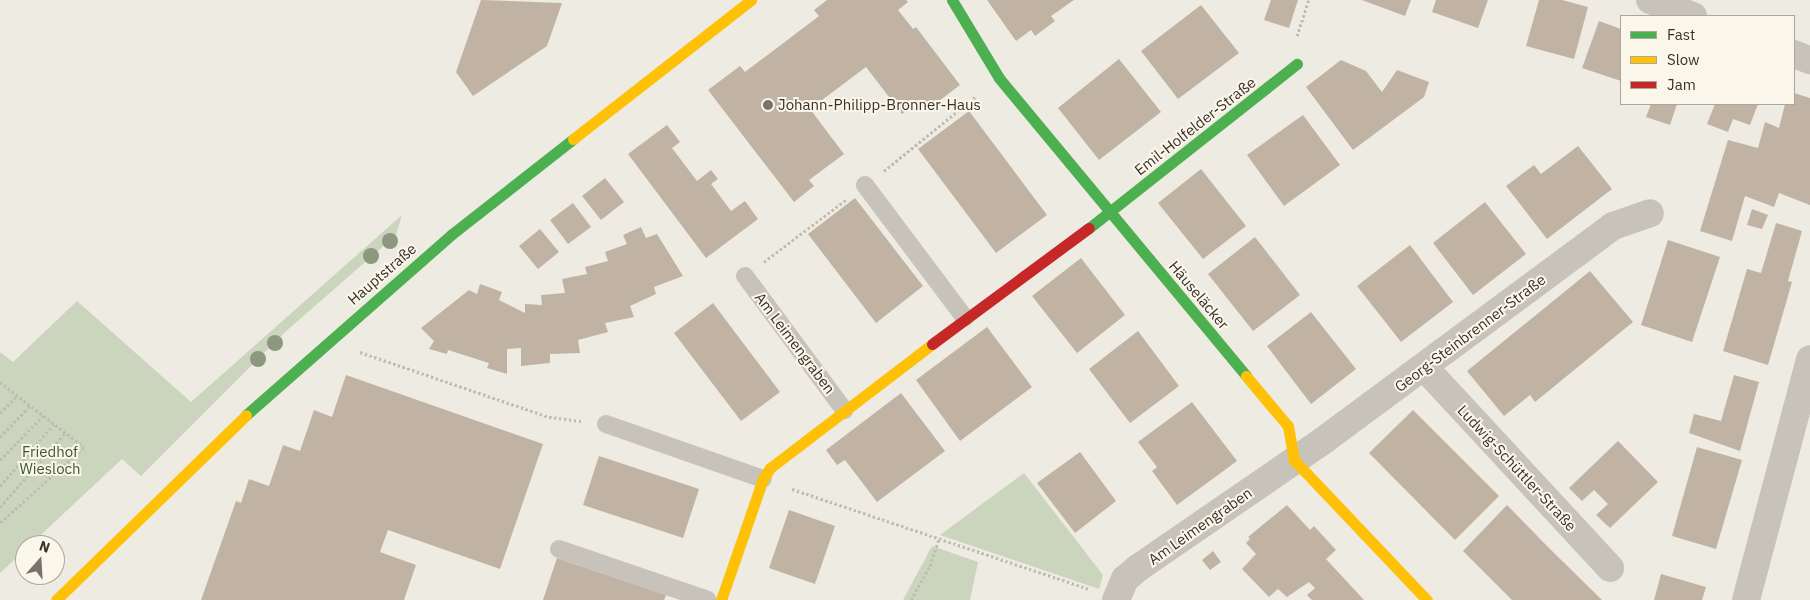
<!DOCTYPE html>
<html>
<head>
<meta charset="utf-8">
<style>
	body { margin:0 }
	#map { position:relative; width:1810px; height:600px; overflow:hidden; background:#eeebe2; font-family:"IBM Plex Sans",sans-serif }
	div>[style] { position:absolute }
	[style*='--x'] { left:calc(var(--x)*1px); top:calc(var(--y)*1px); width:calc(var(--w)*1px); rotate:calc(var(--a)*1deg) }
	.green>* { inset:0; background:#cbd4bd }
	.building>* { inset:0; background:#c1b3a4 }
	.path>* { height:3px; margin-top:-1.5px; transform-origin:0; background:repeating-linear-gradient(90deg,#c0bcb4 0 2.5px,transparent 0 5px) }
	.lane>* { height:18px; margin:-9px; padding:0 9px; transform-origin:9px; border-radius:9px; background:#c7c3bb }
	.street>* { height:28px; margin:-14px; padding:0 14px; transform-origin:14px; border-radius:14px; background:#c7c3bb }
	.fast>* { height:11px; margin:-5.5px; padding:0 5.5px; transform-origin:5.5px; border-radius:5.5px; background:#4caf50 }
	.slow>* { height:11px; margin:-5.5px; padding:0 5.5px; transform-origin:5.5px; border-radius:5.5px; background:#ffc107 }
	.jam>* { height:11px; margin:-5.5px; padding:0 5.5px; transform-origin:5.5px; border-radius:5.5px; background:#c62828 }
	.trees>* { width:16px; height:16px; margin:-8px; border-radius:50%; background:#8d997e }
	.dots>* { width:14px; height:14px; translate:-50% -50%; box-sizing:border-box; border:2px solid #faf6ea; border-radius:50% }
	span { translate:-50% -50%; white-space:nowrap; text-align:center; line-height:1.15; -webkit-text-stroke:4px #faf6ea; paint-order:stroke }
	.poi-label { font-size:15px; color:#383129 }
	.left { translate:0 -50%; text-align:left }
	.street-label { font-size:15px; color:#383129 }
	.park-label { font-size:15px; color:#3e562d }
	.legend { position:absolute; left:1620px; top:15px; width:175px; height:90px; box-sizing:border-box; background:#faf6ea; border:1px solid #aca79d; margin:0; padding:6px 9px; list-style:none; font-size:15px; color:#383129 }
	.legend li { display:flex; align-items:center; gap:10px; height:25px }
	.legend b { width:25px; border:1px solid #aca79d }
	.north { position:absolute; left:15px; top:535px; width:50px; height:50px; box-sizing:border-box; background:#faf6ea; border:1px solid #aca79d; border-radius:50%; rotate:19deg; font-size:14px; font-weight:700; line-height:20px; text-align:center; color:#383129 }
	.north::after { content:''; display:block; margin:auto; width:18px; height:22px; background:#78726a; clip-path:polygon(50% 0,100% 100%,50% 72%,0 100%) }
</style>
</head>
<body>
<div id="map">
	<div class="green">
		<div style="clip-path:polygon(402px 215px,396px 235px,284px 333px,141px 476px,122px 459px,30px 545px,25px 545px,25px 550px,0 573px,0 352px,13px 362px,77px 301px,191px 402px)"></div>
		<div style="clip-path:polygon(1024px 473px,1103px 575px,1099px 589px,940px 535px)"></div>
		<div style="clip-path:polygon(932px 546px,978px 562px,970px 600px,903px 600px)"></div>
	</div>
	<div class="building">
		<div style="clip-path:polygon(481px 0,562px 3px,547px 46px,473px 96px,456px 72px)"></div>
		<div style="clip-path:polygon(827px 0,906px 0,908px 2px,898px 10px,913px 29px,916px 27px,960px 85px,927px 110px,920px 100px,902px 114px,866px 67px,810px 109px,844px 154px,809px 180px,814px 186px,794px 202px,708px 90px,740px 66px,745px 72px,819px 16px,814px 10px)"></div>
		<div style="clip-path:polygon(987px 0,1074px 0,1051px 16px,1055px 21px,1035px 36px,1031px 30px,1016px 41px)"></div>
		<div style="clip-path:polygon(1271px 0,1298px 0,1289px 28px,1264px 20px)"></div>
		<div style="clip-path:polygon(1362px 0,1411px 0,1405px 16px)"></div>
		<div style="clip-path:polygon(1436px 0,1488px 0,1478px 28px,1432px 12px)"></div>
		<div style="clip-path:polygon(1539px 0,1562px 0,1588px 7px,1574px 59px,1526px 46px)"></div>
		<div style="clip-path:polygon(1201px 5px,1239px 53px,1178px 99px,1141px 51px)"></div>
		<div style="clip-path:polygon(1599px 21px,1621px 29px,1621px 81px,1582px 68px)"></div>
		<div style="clip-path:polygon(1119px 59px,1161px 112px,1099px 160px,1058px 108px)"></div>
		<div style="clip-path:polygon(1341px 60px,1366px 71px,1382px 92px,1397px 70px,1429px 82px,1424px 97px,1353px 150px,1306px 87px)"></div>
		<div style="clip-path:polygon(1794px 93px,1810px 98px,1810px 205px,1779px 193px,1774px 207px,1745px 196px,1732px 241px,1700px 231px,1728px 140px,1758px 148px,1765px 122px,1779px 128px,1785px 104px,1794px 104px)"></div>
		<div style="clip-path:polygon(1651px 104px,1677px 104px,1670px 125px,1646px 117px)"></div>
		<div style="clip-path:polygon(1715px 104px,1758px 104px,1750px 125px,1733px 119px,1728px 132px,1707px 124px)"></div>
		<div style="clip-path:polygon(969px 111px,1047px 215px,996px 253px,918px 149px)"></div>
		<div style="clip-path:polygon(1303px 115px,1340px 165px,1284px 206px,1247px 155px)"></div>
		<div style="clip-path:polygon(667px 125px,680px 142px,672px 148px,697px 181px,711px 170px,718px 179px,711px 184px,731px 211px,745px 201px,758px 219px,706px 258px,628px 154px)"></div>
		<div style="clip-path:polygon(1578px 146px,1612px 189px,1547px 239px,1506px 186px,1534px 165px,1541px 174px)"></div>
		<div style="clip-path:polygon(1201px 169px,1246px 226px,1203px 259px,1158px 203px)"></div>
		<div style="clip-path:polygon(605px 178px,624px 202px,601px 220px,582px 196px)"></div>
		<div style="clip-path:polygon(855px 198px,923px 286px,876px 323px,808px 234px)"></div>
		<div style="clip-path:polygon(1485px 202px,1526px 254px,1473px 295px,1433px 243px)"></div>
		<div style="clip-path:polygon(573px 203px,591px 227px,568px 244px,550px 220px)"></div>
		<div style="clip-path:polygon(1752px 209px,1768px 215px,1762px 229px,1747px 225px)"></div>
		<div style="clip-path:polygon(1776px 223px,1802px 231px,1788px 281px,1792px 282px,1768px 365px,1723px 351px,1747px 269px,1761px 273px)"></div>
		<div style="clip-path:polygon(641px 227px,646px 238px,657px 234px,683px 276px,654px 287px,656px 294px,630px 306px,634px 317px,605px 323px,608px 332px,578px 340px,580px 353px,550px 354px,550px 363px,521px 366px,521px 348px,507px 349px,507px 374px,487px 368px,489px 363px,448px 350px,447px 354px,429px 349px,434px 341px,421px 328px,469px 290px,477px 294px,480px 284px,502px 292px,499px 300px,525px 313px,525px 304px,542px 305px,541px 295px,565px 293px,562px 279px,587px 274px,585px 267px,608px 261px,605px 252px,627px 244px,623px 235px)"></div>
		<div style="clip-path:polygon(540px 229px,559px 252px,538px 269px,519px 246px)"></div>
		<div style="clip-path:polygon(1255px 237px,1300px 295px,1253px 331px,1208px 274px)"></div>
		<div style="clip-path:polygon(1668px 240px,1720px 257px,1692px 342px,1641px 325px)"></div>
		<div style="clip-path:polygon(1410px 245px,1453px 302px,1401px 342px,1357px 286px)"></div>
		<div style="clip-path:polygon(1081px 258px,1125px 315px,1077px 353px,1032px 296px)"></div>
		<div style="clip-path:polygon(1590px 271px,1633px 322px,1535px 402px,1530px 395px,1504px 416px,1467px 371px)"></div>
		<div style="clip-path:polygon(713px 303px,780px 392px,741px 421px,674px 333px)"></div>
		<div style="clip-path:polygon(1311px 312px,1356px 369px,1311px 404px,1267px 346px)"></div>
		<div style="clip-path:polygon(987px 327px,1032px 387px,960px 441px,916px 380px)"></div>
		<div style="clip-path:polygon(1138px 331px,1179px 386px,1130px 423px,1089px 369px)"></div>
		<div style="clip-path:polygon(346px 375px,543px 444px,500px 569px,388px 530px,380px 552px,416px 565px,404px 600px,201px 600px,236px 501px,241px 503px,249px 479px,269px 486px,283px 445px,300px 451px,314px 410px,332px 417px)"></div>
		<div style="clip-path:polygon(1734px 375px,1759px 382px,1740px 451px,1689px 433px,1694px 414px,1721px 421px)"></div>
		<div style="clip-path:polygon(901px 393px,945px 451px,877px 502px,845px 460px,837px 465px,826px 450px)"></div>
		<div style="clip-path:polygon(1192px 402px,1237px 461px,1177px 505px,1152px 471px,1157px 467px,1138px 442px)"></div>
		<div style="clip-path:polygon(1413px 410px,1499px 496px,1455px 540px,1369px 453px)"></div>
		<div style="clip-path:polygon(1618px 441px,1658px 482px,1610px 528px,1596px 515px,1608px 504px,1594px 490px,1582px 501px,1569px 488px)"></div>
		<div style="clip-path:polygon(1697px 447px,1742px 460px,1716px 549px,1672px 536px)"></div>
		<div style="clip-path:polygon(1080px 452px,1116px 501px,1075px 533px,1037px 483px)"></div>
		<div style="clip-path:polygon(599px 456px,699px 489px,683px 538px,583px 505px)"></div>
		<div style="clip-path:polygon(1287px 505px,1310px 530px,1314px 526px,1336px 550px,1326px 559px,1364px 600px,1312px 600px,1307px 595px,1315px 588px,1309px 582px,1287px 597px,1278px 589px,1269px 597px,1242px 569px,1256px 554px,1246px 543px,1250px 539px,1248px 537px)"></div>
		<div style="clip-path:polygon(1507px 505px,1549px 548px,1602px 600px,1512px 600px,1463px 551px)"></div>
		<div style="clip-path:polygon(789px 510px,835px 526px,815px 584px,769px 568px)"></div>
		<div style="clip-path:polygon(1213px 551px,1221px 562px,1210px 570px,1202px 560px)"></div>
		<div style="clip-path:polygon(557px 558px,666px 595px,664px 600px,543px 600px)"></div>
		<div style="clip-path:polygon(1661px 574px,1706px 587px,1702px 600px,1654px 600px)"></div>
	</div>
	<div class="path">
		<div style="--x:1297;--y:36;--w:38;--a:-72"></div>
		<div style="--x:884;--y:171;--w:119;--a:-39.2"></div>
		<div style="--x:764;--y:262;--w:104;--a:-37.2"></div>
		<div style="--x:360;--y:352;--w:200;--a:19"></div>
		<div style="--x:549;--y:417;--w:34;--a:7"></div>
		<div style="--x:0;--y:382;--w:106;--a:37.7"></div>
		<div style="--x:84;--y:447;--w:113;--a:137.9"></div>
		<div style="--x:0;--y:413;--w:24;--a:-45"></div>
		<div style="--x:0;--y:437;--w:43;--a:-45.9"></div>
		<div style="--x:0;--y:460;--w:62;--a:-45.7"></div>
		<div style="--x:0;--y:486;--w:82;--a:-48.9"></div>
		<div style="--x:792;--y:489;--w:314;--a:18.6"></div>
		<div style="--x:0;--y:507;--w:98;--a:-48.7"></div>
		<div style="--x:911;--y:600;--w:39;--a:-61"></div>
		<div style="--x:930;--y:566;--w:29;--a:-72"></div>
	</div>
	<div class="lane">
		<div style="--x:865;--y:185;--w:166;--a:53.1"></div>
		<div style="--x:745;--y:276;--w:167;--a:53.5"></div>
		<div style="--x:606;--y:424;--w:166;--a:19.3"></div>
		<div style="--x:559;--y:549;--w:157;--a:18.9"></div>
	</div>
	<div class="street">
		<div style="--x:1650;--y:0;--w:46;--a:20.4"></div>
		<div style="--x:1794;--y:54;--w:17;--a:21"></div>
		<div style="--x:1424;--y:367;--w:274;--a:47.2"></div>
		<div style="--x:1116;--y:600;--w:23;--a:-67"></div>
		<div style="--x:1125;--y:579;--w:17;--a:-40"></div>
		<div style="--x:1138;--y:568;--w:226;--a:-34.5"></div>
		<div style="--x:1324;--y:440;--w:360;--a:-36.5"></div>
		<div style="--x:1613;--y:226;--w:39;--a:-19"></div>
		<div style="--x:1746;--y:600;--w:249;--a:-75.1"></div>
	</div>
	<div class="fast">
		<div style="--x:952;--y:0;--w:91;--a:58.9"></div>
		<div style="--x:999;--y:78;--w:387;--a:50.3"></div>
		<div style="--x:1089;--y:228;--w:265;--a:-38.3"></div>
		<div style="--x:246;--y:415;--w:274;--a:-41.3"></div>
		<div style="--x:452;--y:234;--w:154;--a:-38.1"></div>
	</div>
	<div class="slow">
		<div style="--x:573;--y:139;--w:226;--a:-38"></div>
		<div style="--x:1246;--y:376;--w:65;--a:50"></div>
		<div style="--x:1288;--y:426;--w:35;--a:80"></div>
		<div style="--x:1294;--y:460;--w:193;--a:46.5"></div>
		<div style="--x:56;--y:600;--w:265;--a:-44.2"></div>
		<div style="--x:721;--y:600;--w:128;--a:-70.9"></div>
		<div style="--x:763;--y:479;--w:13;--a:-58"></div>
		<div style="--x:770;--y:468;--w:204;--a:-37.4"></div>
	</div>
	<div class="jam">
		<div style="--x:932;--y:344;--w:195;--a:-36.5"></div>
	</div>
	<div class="trees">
		<div style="left:390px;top:241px"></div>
		<div style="left:371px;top:256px"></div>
		<div style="left:275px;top:343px"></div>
		<div style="left:258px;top:359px"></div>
	</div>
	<div class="dots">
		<div style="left:768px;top:105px;background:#78726a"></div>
	</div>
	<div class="poi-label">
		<span class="left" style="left:778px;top:105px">Johann-Philipp-Bronner-Haus</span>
	</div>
	<div class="street-label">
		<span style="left:1195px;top:126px;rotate:-38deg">Emil-Holfelder-Straße</span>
		<span style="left:382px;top:274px;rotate:-41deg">Hauptstraße</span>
		<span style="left:1199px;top:295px;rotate:50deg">Häuseläcker</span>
		<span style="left:1470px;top:333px;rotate:-37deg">Georg-Steinbrenner-Straße</span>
		<span style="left:795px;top:343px;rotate:53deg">Am Leimengraben</span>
		<span style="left:1517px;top:468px;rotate:47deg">Ludwig-Schüttler-Straße</span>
		<span style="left:1200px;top:526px;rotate:-35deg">Am Leimengraben</span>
	</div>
	<div class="park-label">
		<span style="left:50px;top:460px">Friedhof<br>Wiesloch</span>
	</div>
	<ul class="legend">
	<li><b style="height:6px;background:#4caf50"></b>Fast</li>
	<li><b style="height:6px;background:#ffc107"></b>Slow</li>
	<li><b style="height:6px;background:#c62828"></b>Jam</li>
	</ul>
	<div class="north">N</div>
</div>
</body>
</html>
